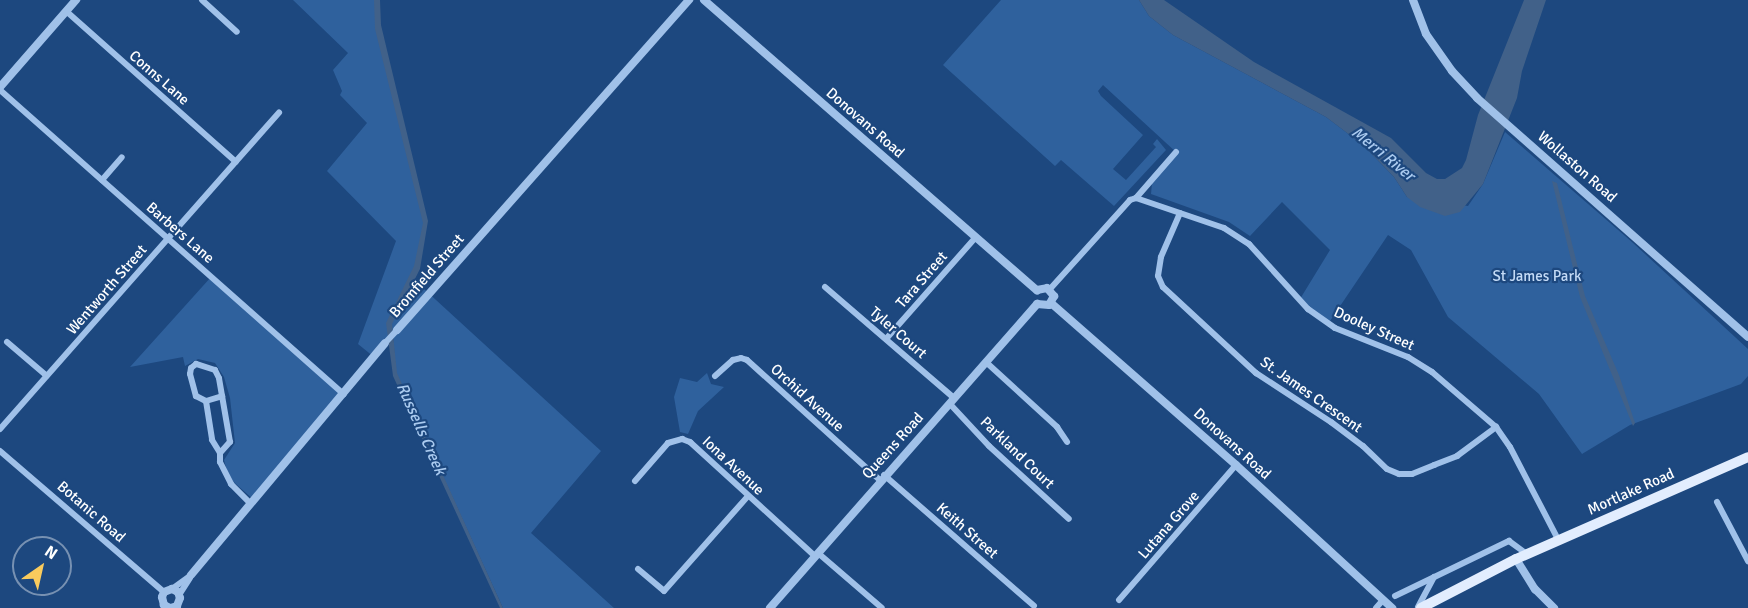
<!DOCTYPE html>
<html>
<head>
<meta charset="utf-8">
<style>
	body { margin:0 }
	#map { position:relative; width:1748px; height:608px; overflow:hidden; background:#1d487f; font-family:Signika,sans-serif }
	div>[style] { position:absolute }
	[style*='--x'] { left:calc(var(--x)*1px); top:calc(var(--y)*1px); width:calc(var(--w)*1px); rotate:calc(var(--a)*1deg) }
	.green>* { inset:0; background:#2f619d }
	.water>* { inset:0; background:#416189 }
	.minor>* { height:6px; margin:-3px; padding:0 3px; transform-origin:3px; border-radius:3px; background:#a0c1e9 }
	.tertiary>* { height:8px; margin:-4px; padding:0 4px; transform-origin:4px; border-radius:4px; background:#a0c1e9 }
	.primary>* { height:10px; margin:-5px; padding:0 5px; transform-origin:5px; border-radius:5px; background:#e2edfe }
	span { translate:-50% -50%; white-space:nowrap; text-align:center; line-height:1.15; -webkit-text-stroke:4.5px #1d487f; paint-order:stroke }
	.street-label { font-size:15px; color:#fff }
	.park-label { font-size:15px; color:#c4dbf7 }
	.water-label { font-size:16px; color:#abcbf0; font-style:italic }
	.north { position:absolute; left:12px; top:536px; width:60px; height:60px; box-sizing:border-box; background:#1d487f; border:2px solid #7791b2; border-radius:50%; rotate:34deg; font-size:16px; font-weight:700; line-height:24px; text-align:center; color:#fff }
	.north::after { content:''; display:block; margin:auto; width:21px; height:27px; background:#f9cb5d; clip-path:polygon(50% 0,100% 100%,50% 72%,0 100%) }
</style>
</head>
<body>
<div id="map">
	<div class="green">
		<div style="clip-path:polygon(293px 0,379px 0,378px 26px,426px 221px,412px 278px,601px 451px,531px 533px,614px 608px,503px 608px,396px 373px,393px 335px,374px 357px,358px 344px,396px 241px,327px 171px,367px 123px,340px 95px,342px 91px,333px 70px,348px 53px)"></div>
		<div style="clip-path:polygon(1001px 0,1139px 0,1149px 16px,1173px 35px,1326px 117px,1363px 145px,1394px 177px,1407px 197px,1468px 206px,1483px 184px,1505px 132px,1632px 242px,1748px 349px,1748px 376px,1741px 384px,1630px 425px,1582px 454px,1539px 394px,1448px 317px,1411px 250px,1388px 235px,1328px 324px,1300px 299px,1330px 250px,1282px 202px,1250px 236px,1229px 222px,1151px 194px,1152px 183px,1177px 153px,1103px 85px,1098px 91px,1101px 96px,1143px 135px,1113px 169px,1126px 180px,1156px 147px,1153px 144px,1157px 139px,1166px 150px,1114px 206px,1061px 160px,1055px 166px,943px 65px)"></div>
		<div style="clip-path:polygon(211px 277px,344px 394px,254px 500px,229px 478px,224px 460px,235px 443px,230px 398px,224px 377px,215px 363px,198px 359px,185px 366px,183px 357px,130px 367px)"></div>
		<div style="clip-path:polygon(707px 373px,711px 384px,724px 387px,698px 411px,688px 434px,680px 432px,674px 397px,680px 378px,697px 382px)"></div>
	</div>
	<div class="water">
		<div style="clip-path:polygon(374px 0,380px 0,381px 25px,428px 221px,420px 269px,392px 324px,397px 373px,503px 608px,500px 608px,393px 376px,386px 323px,414px 266px,423px 223px,375px 29px)"></div>
		<div style="clip-path:polygon(1139px 0,1164px 0,1254px 62px,1391px 138px,1426px 173px,1437px 179px,1445px 179px,1462px 168px,1466px 160px,1478px 115px,1524px 0,1546px 0,1522px 71px,1517px 98px,1483px 184px,1460px 212px,1445px 216px,1420px 207px,1407px 197px,1394px 177px,1363px 145px,1326px 117px,1173px 35px,1149px 16px)"></div>
		<div style="clip-path:polygon(1552px 181px,1557px 183px,1585px 296px,1619px 375px,1635px 423px,1633px 426px,1580px 297px)"></div>
	</div>
	<div class="minor">
		<div style="--x:202;--y:0;--w:47;--a:42.4"></div>
		<div style="--x:66;--y:11;--w:227;--a:41.6"></div>
		<div style="--x:0;--y:90;--w:459;--a:41.5"></div>
		<div style="--x:102;--y:180;--w:30;--a:-49"></div>
		<div style="--x:1136;--y:198;--w:61;--a:-49"></div>
		<div style="--x:1180;--y:213;--w:48;--a:113.4"></div>
		<div style="--x:1161;--y:257;--w:19;--a:99"></div>
		<div style="--x:1158;--y:276;--w:12;--a:66"></div>
		<div style="--x:1163;--y:287;--w:127;--a:42.8"></div>
		<div style="--x:1256;--y:373;--w:90;--a:33.2"></div>
		<div style="--x:1331;--y:422;--w:40;--a:37"></div>
		<div style="--x:1363;--y:446;--w:33;--a:44"></div>
		<div style="--x:1387;--y:469;--w:13;--a:23"></div>
		<div style="--x:1399;--y:474;--w:13;--a:0"></div>
		<div style="--x:1412;--y:474;--w:24;--a:-22"></div>
		<div style="--x:1434;--y:465;--w:25;--a:-21"></div>
		<div style="--x:1457;--y:456;--w:49;--a:-36.6"></div>
		<div style="--x:825;--y:287;--w:170;--a:40.7"></div>
		<div style="--x:1050;--y:289;--w:120;--a:-48"></div>
		<div style="--x:1130;--y:200;--w:6;--a:-18"></div>
		<div style="--x:1136;--y:198;--w:93;--a:18.8"></div>
		<div style="--x:1224;--y:228;--w:30;--a:33"></div>
		<div style="--x:1249;--y:244;--w:88;--a:47.8"></div>
		<div style="--x:1308;--y:309;--w:33;--a:35"></div>
		<div style="--x:1335;--y:328;--w:79;--a:21.7"></div>
		<div style="--x:1408;--y:357;--w:28;--a:32"></div>
		<div style="--x:1432;--y:372;--w:84;--a:40.7"></div>
		<div style="--x:1496;--y:427;--w:24;--a:55"></div>
		<div style="--x:1510;--y:447;--w:106;--a:62.5"></div>
		<div style="--x:886;--y:339;--w:136;--a:-48.6"></div>
		<div style="--x:7;--y:342;--w:52;--a:40.4"></div>
		<div style="--x:385;--y:343;--w:18;--a:-47"></div>
		<div style="--x:987;--y:363;--w:95;--a:42.4"></div>
		<div style="--x:1057;--y:427;--w:18;--a:56"></div>
		<div style="--x:715;--y:376;--w:24;--a:-42"></div>
		<div style="--x:733;--y:360;--w:8;--a:-14"></div>
		<div style="--x:741;--y:358;--w:6;--a:18"></div>
		<div style="--x:747;--y:360;--w:179;--a:42.1"></div>
		<div style="--x:206;--y:401;--w:17;--a:-17"></div>
		<div style="--x:950;--y:404;--w:57;--a:47.1"></div>
		<div style="--x:989;--y:446;--w:108;--a:42.4"></div>
		<div style="--x:0;--y:429;--w:422;--a:-48.6"></div>
		<div style="--x:0;--y:451;--w:216;--a:40.7"></div>
		<div style="--x:220;--y:453;--w:15;--a:-48"></div>
		<div style="--x:230;--y:442;--w:65;--a:-99.8"></div>
		<div style="--x:219;--y:378;--w:9;--a:-117"></div>
		<div style="--x:215;--y:370;--w:20;--a:-162"></div>
		<div style="--x:196;--y:364;--w:6;--a:141"></div>
		<div style="--x:191;--y:368;--w:6;--a:99"></div>
		<div style="--x:190;--y:374;--w:23;--a:75"></div>
		<div style="--x:196;--y:396;--w:11;--a:27"></div>
		<div style="--x:206;--y:401;--w:39;--a:81"></div>
		<div style="--x:212;--y:440;--w:15;--a:58"></div>
		<div style="--x:220;--y:453;--w:9;--a:90"></div>
		<div style="--x:220;--y:462;--w:25;--a:63"></div>
		<div style="--x:231;--y:484;--w:28;--a:45"></div>
		<div style="--x:884;--y:475;--w:199;--a:41.1"></div>
		<div style="--x:635;--y:481;--w:50;--a:-49"></div>
		<div style="--x:668;--y:443;--w:15;--a:-16"></div>
		<div style="--x:682;--y:439;--w:9;--a:21"></div>
		<div style="--x:690;--y:442;--w:169;--a:42.4"></div>
		<div style="--x:1717;--y:502;--w:67;--a:62.3"></div>
		<div style="--x:818;--y:553;--w:84;--a:40.7"></div>
		<div style="--x:638;--y:569;--w:34;--a:40"></div>
		<div style="--x:664;--y:591;--w:127;--a:-48.5"></div>
		<div style="--x:172;--y:589;--w:24;--a:-36"></div>
		<div style="--x:179;--y:595;--w:20;--a:-57"></div>
		<div style="--x:1395;--y:596;--w:127;--a:-25.8"></div>
		<div style="--x:1509;--y:541;--w:22;--a:36"></div>
		<div style="--x:1119;--y:600;--w:179;--a:-49.1"></div>
		<div style="--x:1418;--y:607;--w:34;--a:-62"></div>
		<div style="--x:1376;--y:608;--w:11;--a:-49"></div>
	</div>
	<div class="tertiary">
		<div style="--x:704;--y:0;--w:442;--a:41.1"></div>
		<div style="--x:1413;--y:0;--w:36;--a:69"></div>
		<div style="--x:1426;--y:34;--w:45;--a:54.9"></div>
		<div style="--x:1452;--y:71;--w:37;--a:47"></div>
		<div style="--x:1477;--y:98;--w:361;--a:41.4"></div>
		<div style="--x:0;--y:87;--w:116;--a:-48.9"></div>
		<div style="--x:1037;--y:290;--w:10;--a:-11"></div>
		<div style="--x:1047;--y:288;--w:11;--a:49"></div>
		<div style="--x:1054;--y:296;--w:10;--a:119"></div>
		<div style="--x:1049;--y:305;--w:12;--a:-175"></div>
		<div style="--x:1051;--y:303;--w:246;--a:41.2"></div>
		<div style="--x:1236;--y:465;--w:212;--a:42.5"></div>
		<div style="--x:397;--y:330;--w:441;--a:-48.5"></div>
		<div style="--x:1516;--y:559;--w:36;--a:58"></div>
		<div style="--x:1535;--y:589;--w:27;--a:45"></div>
		<div style="--x:191;--y:575;--w:302;--a:-50.1"></div>
		<div style="--x:170;--y:608;--w:7;--a:-153"></div>
		<div style="--x:164;--y:605;--w:8;--a:-104"></div>
		<div style="--x:162;--y:597;--w:5;--a:-68"></div>
		<div style="--x:164;--y:592;--w:9;--a:-21"></div>
		<div style="--x:172;--y:589;--w:7;--a:27"></div>
		<div style="--x:178;--y:592;--w:6;--a:72"></div>
		<div style="--x:180;--y:598;--w:9;--a:111"></div>
		<div style="--x:177;--y:606;--w:6;--a:162"></div>
		<div style="--x:770;--y:608;--w:405;--a:-48.7"></div>
	</div>
	<div class="primary">
		<div style="--x:1421;--y:608;--w:107;--a:-27.3"></div>
		<div style="--x:1516;--y:559;--w:253;--a:-23.7"></div>
	</div>
	<div class="street-label">
		<span style="left:159px;top:78px;rotate:41deg">Conns Lane</span>
		<span style="left:865px;top:123px;rotate:41deg">Donovans Road</span>
		<span style="left:1577px;top:167px;rotate:41deg">Wollaston Road</span>
		<span style="left:180px;top:233px;rotate:41deg">Barbers Lane</span>
		<span style="left:427px;top:276px;rotate:-49deg">Bromfield Street</span>
		<span style="left:922px;top:280px;rotate:-49deg">Tara Street</span>
		<span style="left:107px;top:290px;rotate:-49deg">Wentworth Street</span>
		<span style="left:1374px;top:329px;rotate:24deg">Dooley Street</span>
		<span style="left:898px;top:333px;rotate:41deg">Tyler Court</span>
		<span style="left:1311px;top:395px;rotate:35deg">St. James Crescent</span>
		<span style="left:807px;top:398px;rotate:42deg">Orchid Avenue</span>
		<span style="left:1232px;top:444px;rotate:42deg">Donovans Road</span>
		<span style="left:893px;top:446px;rotate:-48deg">Queens Road</span>
		<span style="left:1017px;top:453px;rotate:44deg">Parkland Court</span>
		<span style="left:733px;top:466px;rotate:43deg">Iona Avenue</span>
		<span style="left:1631px;top:492px;rotate:-24deg">Mortlake Road</span>
		<span style="left:91px;top:512px;rotate:41deg">Botanic Road</span>
		<span style="left:1169px;top:525px;rotate:-49deg">Lutana Grove</span>
		<span style="left:967px;top:531px;rotate:41deg">Keith Street</span>
	</div>
	<div class="park-label">
		<span style="left:1537px;top:277px">St James Park</span>
	</div>
	<div class="water-label">
		<span style="left:1383px;top:154px;rotate:39deg">Merri River</span>
		<span style="left:421px;top:429px;rotate:66deg">Russells Creek</span>
	</div>
	<div class="north">N</div>
</div>
</body>
</html>
